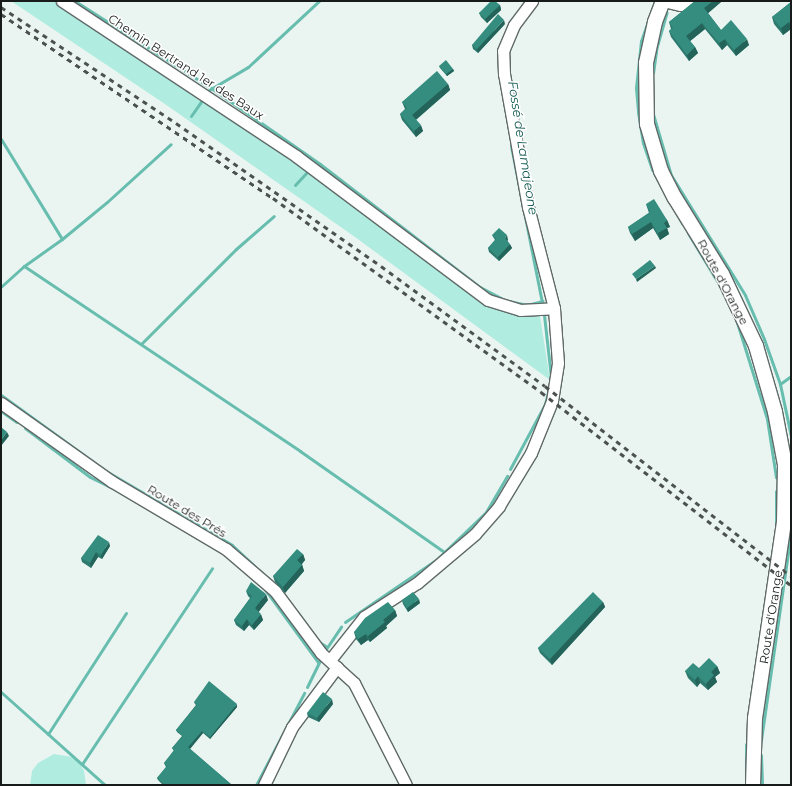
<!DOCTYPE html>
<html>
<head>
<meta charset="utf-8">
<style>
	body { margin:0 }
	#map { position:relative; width:792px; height:786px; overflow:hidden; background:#eaf5f2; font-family:Montserrat,sans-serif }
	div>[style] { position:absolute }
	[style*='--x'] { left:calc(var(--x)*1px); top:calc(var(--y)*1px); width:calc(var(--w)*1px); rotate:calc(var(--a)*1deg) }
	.green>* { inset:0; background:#b0ece0 }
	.stream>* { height:3px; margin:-1.5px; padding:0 1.5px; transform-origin:1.5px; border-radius:1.5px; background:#67bdae }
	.roads { filter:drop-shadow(1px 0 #606a68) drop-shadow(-1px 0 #606a68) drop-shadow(0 1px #606a68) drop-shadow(0 -1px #606a68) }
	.minor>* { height:11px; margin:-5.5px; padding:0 5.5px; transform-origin:5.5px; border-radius:5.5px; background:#fff }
	.tertiary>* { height:14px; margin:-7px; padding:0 7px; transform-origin:7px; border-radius:7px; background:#fff }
	.rail>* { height:3px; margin-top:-1.5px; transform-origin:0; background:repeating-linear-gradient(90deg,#4b514f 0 5px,transparent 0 10px) }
	.wall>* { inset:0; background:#2d796d }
	.shaded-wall>* { inset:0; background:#246359 }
	.building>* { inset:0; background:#348d7f }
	span { translate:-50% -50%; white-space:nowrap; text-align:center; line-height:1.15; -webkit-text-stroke:3px #fff; paint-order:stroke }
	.street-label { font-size:12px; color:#171b1a }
	.water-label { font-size:13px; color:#115a50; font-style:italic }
	.frame { position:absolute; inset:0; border:2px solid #171b1a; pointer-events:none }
</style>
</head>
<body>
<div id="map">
	<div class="green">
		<div style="clip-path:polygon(11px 1px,59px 1px,266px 138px,443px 270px,521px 314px,540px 316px,550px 380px,355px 237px,165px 104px)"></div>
		<div style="clip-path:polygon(54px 754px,72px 757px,80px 763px,84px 771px,86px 785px,30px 785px,32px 771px,38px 763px)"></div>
	</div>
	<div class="stream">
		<div style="--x:75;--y:1;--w:161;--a:32.6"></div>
		<div style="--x:211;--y:88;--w:133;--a:34.9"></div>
		<div style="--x:320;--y:164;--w:202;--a:37.6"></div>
		<div style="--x:480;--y:287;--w:27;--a:28"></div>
		<div style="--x:504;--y:300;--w:24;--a:12"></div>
		<div style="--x:527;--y:305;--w:16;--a:-15"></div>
		<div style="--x:655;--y:1;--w:42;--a:109.3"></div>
		<div style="--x:641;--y:41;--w:47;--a:96.1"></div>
		<div style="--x:636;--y:88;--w:24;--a:85"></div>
		<div style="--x:638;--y:112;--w:31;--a:81"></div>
		<div style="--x:643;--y:143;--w:28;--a:71"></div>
		<div style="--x:652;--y:169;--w:62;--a:60.9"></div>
		<div style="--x:653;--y:73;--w:27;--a:-82"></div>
		<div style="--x:657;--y:46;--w:35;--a:-74"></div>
		<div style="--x:209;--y:90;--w:45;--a:-30.5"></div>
		<div style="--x:248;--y:67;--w:97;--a:-42.9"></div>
		<div style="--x:653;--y:114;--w:64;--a:73.6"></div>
		<div style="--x:671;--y:175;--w:141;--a:58.3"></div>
		<div style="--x:745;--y:295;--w:48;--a:66.6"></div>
		<div style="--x:764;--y:339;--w:48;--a:70.4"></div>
		<div style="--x:780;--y:384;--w:53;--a:78.1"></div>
		<div style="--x:191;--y:116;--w:19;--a:-55"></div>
		<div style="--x:1;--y:139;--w:117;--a:58.6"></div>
		<div style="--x:62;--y:239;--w:47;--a:144.6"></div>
		<div style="--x:24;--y:266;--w:31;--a:138"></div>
		<div style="--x:511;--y:146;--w:159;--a:78.8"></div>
		<div style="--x:295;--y:185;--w:18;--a:-47"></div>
		<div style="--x:688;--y:233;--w:62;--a:58.9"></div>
		<div style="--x:62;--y:239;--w:58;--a:-39.4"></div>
		<div style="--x:107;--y:202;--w:86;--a:-42.2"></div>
		<div style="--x:24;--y:266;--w:332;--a:33.8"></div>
		<div style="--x:300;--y:451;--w:176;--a:35"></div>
		<div style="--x:544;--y:315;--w:62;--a:83.6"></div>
		<div style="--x:735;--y:316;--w:108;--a:72.7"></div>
		<div style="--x:767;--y:419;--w:59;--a:81.2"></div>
		<div style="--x:141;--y:344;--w:134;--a:-45"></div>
		<div style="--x:236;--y:249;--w:50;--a:-41"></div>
		<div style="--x:780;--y:384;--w:14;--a:-36"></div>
		<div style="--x:1;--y:395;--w:130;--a:35.9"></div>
		<div style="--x:106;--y:471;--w:146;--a:30.4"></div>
		<div style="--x:232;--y:545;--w:44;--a:43.2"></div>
		<div style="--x:1;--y:411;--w:19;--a:35"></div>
		<div style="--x:25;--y:428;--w:81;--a:37"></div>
		<div style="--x:90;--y:477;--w:30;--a:26"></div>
		<div style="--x:510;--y:469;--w:74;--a:-61.7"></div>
		<div style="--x:545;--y:404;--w:16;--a:-76"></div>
		<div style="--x:776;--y:491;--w:39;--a:90"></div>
		<div style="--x:264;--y:588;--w:92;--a:53.9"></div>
		<div style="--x:297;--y:612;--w:37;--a:54"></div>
		<div style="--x:319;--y:642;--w:9;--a:32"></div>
		<div style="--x:345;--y:622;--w:110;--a:-34.3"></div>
		<div style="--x:436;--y:560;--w:69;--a:-43.8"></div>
		<div style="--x:486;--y:512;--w:42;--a:-59.7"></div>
		<div style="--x:326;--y:649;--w:27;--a:-56"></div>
		<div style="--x:307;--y:687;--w:32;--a:-64"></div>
		<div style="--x:1;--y:692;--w:140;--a:41.8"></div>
		<div style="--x:48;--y:734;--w:144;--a:-57.2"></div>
		<div style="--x:761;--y:740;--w:210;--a:-81.8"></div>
		<div style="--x:761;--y:755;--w:30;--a:88"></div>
		<div style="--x:82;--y:764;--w:235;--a:-56.4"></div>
		<div style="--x:256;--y:785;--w:104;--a:-62.4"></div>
		<div style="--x:746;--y:785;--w:41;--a:-90"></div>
	</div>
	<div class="roads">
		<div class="minor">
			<div style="--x:62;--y:1;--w:281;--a:33.5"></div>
			<div style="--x:296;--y:156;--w:240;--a:36.9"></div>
			<div style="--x:488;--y:300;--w:34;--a:17"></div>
			<div style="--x:520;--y:310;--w:34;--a:-3"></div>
			<div style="--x:663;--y:1;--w:18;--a:13"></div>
			<div style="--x:681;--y:5;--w:11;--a:-22"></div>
			<div style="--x:1;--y:403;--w:135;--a:35.3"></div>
			<div style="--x:111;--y:481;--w:134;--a:30.6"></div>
			<div style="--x:226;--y:549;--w:65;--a:40.6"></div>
			<div style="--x:275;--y:591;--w:77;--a:53.4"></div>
			<div style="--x:321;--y:653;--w:45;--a:42.3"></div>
			<div style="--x:354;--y:683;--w:114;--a:63"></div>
			<div style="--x:330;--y:660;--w:55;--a:-51.7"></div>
			<div style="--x:364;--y:617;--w:63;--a:-32.7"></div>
			<div style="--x:417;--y:583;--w:76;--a:-40.2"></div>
			<div style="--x:475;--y:534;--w:37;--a:-49"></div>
			<div style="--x:499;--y:506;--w:62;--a:-58.9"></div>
			<div style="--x:531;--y:453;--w:56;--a:-68"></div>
			<div style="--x:552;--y:401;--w:38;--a:-81"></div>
			<div style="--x:558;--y:363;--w:55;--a:-94.2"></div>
			<div style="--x:554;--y:308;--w:104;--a:-104.4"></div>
			<div style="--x:528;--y:207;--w:135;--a:-100.2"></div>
			<div style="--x:504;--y:74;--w:23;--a:-92"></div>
			<div style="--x:503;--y:51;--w:28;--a:-67"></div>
			<div style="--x:514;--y:25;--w:30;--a:-53"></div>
			<div style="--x:264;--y:785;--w:64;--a:-64.2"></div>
			<div style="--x:292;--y:727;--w:75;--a:-53.1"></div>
		</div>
		<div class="tertiary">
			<div style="--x:663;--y:1;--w:22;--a:111"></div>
			<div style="--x:655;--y:22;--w:42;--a:102.4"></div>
			<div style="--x:646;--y:63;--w:61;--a:89.1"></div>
			<div style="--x:647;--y:124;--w:49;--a:73.4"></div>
			<div style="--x:661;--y:171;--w:30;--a:63"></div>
			<div style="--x:675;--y:198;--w:89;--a:58.3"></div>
			<div style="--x:722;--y:274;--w:80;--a:64.7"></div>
			<div style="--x:756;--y:346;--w:69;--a:73.9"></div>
			<div style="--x:775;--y:412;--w:54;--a:79.3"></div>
			<div style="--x:785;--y:465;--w:57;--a:91"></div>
			<div style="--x:784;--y:522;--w:198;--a:98.4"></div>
			<div style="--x:755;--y:718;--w:67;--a:91.7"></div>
		</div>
	</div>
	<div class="rail">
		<div style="--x:1;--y:7;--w:210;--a:33.5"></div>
		<div style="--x:176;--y:123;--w:250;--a:34.9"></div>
		<div style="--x:381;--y:266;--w:203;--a:36.2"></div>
		<div style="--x:545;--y:386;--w:311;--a:37.7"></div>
		<div style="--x:1;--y:14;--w:328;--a:34.1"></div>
		<div style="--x:273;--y:198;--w:331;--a:35.9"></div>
		<div style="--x:541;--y:392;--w:316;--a:37.7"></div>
	</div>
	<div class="wall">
		<div style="clip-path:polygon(695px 1px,721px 1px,721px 2px,708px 13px,721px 30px,749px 45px,736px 56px,727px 45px,722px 50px,705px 29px,690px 41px,695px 47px,698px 53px,689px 61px,671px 37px,669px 31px,671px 29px,669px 22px)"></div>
		<div style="clip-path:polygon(791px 2px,791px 29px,783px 35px,774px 24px,772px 17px)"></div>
		<div style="clip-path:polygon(500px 5px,501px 10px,487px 23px,481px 17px,479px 13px)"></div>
		<div style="clip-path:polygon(505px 24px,478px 53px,473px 49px,472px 45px)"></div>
		<div style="clip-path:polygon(439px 66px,453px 69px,454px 71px,447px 76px,440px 68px)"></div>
		<div style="clip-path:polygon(448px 84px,450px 90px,416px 120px,423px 131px,416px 137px,402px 120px,400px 114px,405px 109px,402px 102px)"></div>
		<div style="clip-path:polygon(646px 204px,667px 220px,670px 227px,667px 228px,669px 234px,660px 240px,653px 228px,635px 241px,630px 233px,628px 227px,649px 213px)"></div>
		<div style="clip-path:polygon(492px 235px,508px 240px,507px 241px,512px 248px,499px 261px,489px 252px,488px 248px,495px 240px)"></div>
		<div style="clip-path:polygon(110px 546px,102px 559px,98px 557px,91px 568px,82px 562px,81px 558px)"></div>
		<div style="clip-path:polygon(303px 554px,305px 560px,302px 564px,304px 571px,285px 593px,275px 582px,273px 576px)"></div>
		<div style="clip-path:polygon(246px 591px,268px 600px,258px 612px,263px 620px,254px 630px,249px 625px,244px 631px,236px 625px,234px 620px,250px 598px,248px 596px)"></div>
		<div style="clip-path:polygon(402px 600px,420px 603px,408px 612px,403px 604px)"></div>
		<div style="clip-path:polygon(603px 602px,605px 607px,552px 665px,540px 653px,538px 648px)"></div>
		<div style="clip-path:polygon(395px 610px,397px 616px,386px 626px,387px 628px,370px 642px,368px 640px,361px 645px,356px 639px,354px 632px)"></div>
		<div style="clip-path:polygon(717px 666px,720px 673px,715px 677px,717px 682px,708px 690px,700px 683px,697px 687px,688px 678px,685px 671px,699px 668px)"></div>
		<div style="clip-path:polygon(194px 702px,237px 707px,210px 739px,203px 733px,190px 749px,232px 785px,163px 785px,158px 780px,157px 778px,166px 767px,164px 763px,174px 751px,172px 748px,182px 736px,177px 732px,176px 730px,196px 705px,195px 704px)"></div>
		<div style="clip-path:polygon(333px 704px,319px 722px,308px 717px,307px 713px)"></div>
	</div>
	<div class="shaded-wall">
		<div style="clip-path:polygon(713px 1px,721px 1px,721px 2px,706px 15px,704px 8px)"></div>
		<div style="clip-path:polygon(500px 5px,501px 10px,487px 23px,485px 19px)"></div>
		<div style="clip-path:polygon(504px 20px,505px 24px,478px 53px,477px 49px)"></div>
		<div style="clip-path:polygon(789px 22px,791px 29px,783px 35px,781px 28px)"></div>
		<div style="clip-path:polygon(702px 23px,705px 29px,689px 42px,686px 36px)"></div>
		<div style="clip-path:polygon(725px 39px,727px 45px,722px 50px,719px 43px)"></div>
		<div style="clip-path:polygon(747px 39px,749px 45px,736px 56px,734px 50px)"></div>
		<div style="clip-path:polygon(695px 47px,698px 53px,689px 61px,687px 55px)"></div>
		<div style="clip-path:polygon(453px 69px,454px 71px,447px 76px,446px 74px)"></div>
		<div style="clip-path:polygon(448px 84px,450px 90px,414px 121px,412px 115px)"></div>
		<div style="clip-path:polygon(421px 125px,423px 131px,416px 137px,414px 131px)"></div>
		<div style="clip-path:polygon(667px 220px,670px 227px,667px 228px,669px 234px,660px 240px,658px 233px,664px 223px)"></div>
		<div style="clip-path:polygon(651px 222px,653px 228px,635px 241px,632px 234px)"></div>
		<div style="clip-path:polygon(507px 235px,508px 240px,506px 242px,505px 238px)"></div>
		<div style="clip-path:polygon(510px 244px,512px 248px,499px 261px,498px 257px)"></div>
		<div style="clip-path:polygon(655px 266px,656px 268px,637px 282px,636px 279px)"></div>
		<div style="clip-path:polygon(7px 432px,9px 436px,1px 446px,1px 440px)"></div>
		<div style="clip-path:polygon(109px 542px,110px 546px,102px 559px,101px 555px)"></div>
		<div style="clip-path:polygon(96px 552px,98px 557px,91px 568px,90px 563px)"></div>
		<div style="clip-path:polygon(303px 554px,305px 560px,300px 566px,297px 560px)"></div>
		<div style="clip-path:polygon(302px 565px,304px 571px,285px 593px,283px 587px)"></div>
		<div style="clip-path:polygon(266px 594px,268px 600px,257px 614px,255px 608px)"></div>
		<div style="clip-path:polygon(419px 599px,420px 603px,408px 612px,407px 608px)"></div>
		<div style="clip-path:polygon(603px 602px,605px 607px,552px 665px,550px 659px)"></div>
		<div style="clip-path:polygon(395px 610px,397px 616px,386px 626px,387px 628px,370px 642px,368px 636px,383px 620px)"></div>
		<div style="clip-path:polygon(261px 614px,263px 620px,254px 630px,252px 625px)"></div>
		<div style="clip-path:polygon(247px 619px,249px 625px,244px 631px,242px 626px)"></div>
		<div style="clip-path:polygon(366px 634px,368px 640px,361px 645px,358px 639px)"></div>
		<div style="clip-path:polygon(717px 666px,720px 673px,715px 677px,717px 682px,708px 690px,706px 684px,711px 672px)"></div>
		<div style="clip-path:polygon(698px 676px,700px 683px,697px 687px,695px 680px)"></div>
		<div style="clip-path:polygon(332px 699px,333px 704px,319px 722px,317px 718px)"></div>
		<div style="clip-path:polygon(237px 704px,237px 707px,210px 739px,210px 737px)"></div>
		<div style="clip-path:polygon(202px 731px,203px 733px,189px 750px,188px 747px)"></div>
	</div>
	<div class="building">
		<div style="clip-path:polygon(491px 1px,495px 1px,500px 5px,485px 19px,479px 13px)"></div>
		<div style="clip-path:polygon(695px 1px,713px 1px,704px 8px,721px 30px,731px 20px,747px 39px,734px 50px,725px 39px,719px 43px,702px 23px,686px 36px,695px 47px,687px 55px,669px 31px,673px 28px,669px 22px)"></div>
		<div style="clip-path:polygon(791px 2px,791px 24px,789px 22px,781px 28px,772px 17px)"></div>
		<div style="clip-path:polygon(498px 14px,504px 20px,477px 49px,472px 45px)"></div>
		<div style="clip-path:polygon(446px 60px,453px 69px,446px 74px,439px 66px)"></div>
		<div style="clip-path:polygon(437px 71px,448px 84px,412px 115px,421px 125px,414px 131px,400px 114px,407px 108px,402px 102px)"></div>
		<div style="clip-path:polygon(654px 199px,667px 220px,664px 223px,667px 228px,658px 233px,651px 222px,632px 234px,628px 227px,650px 212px,646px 204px)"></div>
		<div style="clip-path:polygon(499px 228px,507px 235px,505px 238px,510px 244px,498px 257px,488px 248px,496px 239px,492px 235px)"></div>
		<div style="clip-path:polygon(650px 260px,655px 266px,636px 279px,632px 274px)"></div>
		<div style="clip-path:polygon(1px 427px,7px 432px,1px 440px)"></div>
		<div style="clip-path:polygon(98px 535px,109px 542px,101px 555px,96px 552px,90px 563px,81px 558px)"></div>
		<div style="clip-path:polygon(297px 549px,303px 554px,297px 560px,302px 565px,283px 587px,273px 576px)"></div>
		<div style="clip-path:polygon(251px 582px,266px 594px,255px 608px,261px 614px,252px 625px,247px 619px,242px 626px,234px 620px,252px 596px,246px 591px)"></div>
		<div style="clip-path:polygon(413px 592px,419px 599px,407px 608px,402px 600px)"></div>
		<div style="clip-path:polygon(593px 592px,603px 602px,550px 659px,538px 648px)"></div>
		<div style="clip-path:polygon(388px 602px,395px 610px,383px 620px,385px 622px,368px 636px,366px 634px,358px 639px,354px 632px,365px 618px)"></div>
		<div style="clip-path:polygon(709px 658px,717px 666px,711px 672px,714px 675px,706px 684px,698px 676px,695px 680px,685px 671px,693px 663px,699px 668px)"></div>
		<div style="clip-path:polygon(209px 681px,237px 704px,210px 737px,202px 731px,188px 747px,232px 785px,165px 785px,157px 778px,167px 766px,164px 763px,174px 750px,172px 748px,183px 736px,176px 730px,197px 705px,194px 702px)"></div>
		<div style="clip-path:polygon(323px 692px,332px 699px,317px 718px,307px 713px)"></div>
	</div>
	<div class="street-label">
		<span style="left:186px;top:67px;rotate:33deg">Chemin Bertrand 1er des Baux</span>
		<span style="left:723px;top:282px;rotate:62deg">Route d'Orange</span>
		<span style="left:187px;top:511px;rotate:31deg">Route des Prés</span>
		<span style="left:771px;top:617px;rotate:-81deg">Route d'Orange</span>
	</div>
	<div class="water-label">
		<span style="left:523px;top:148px;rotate:81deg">Fossé de Lamajeone</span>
	</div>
	<div class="frame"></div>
</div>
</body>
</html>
